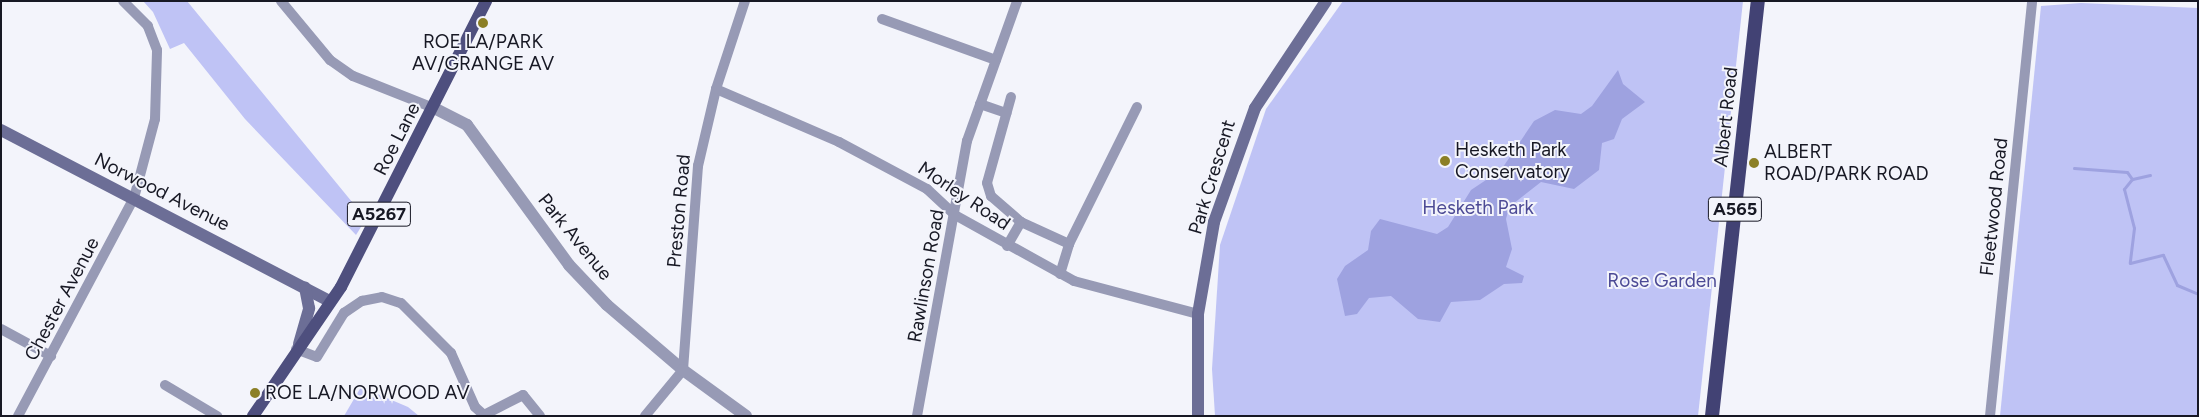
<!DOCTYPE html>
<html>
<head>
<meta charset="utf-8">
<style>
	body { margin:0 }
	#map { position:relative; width:2199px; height:417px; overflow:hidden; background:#f3f4fb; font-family:Figtree,sans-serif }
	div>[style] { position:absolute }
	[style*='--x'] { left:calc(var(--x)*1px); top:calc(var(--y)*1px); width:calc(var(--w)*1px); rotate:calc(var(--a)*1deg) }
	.green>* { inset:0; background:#bfc3f5 }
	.water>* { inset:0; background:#9ea2e0 }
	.stream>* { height:3px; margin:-1.5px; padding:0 1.5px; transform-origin:1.5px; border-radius:1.5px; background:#9ea2e0 }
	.minor>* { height:10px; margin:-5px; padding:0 5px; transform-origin:5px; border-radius:5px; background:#979ab5 }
	.tertiary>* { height:12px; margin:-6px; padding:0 6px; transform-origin:6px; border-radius:6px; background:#979ab5 }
	.secondary>* { height:12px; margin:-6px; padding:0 6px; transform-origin:6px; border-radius:6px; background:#6c6e96 }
	.primary>* { height:12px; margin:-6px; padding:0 6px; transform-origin:6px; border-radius:6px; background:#4e4f7e }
	.trunk>* { height:14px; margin:-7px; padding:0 7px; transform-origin:7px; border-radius:7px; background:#424274 }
	.dots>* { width:14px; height:14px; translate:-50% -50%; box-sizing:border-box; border:2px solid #f3f4fb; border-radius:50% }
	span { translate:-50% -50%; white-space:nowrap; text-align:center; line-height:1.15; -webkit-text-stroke:4px #f3f4fb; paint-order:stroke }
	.shield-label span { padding:1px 4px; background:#f3f4fb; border:1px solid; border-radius:4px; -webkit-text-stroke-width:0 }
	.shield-label { font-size:18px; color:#171824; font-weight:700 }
	.poi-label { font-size:19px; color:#171824 }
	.left { translate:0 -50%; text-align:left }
	.street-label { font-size:19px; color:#171824 }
	.park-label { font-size:19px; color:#4c4a95 }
	.frame { position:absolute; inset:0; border:2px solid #171824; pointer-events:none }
</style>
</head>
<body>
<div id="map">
	<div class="green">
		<div style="clip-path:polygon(143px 1px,187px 1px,366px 219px,356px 235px,245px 119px,184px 43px,170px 49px,153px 12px)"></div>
		<div style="clip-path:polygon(1343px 1px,1743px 1px,1698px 416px,1215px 416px,1212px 369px,1220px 245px,1266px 109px)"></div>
		<div style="clip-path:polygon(2081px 3px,2198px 8px,2198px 416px,2000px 416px,2041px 6px)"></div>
		<div style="clip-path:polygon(361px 387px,408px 407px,419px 416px,344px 416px)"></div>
	</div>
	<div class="water">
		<div style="clip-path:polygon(1618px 70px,1623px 84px,1645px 102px,1622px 119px,1614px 139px,1602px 143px,1599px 170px,1574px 189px,1541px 182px,1509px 207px,1506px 219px,1512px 249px,1506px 267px,1524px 276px,1522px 283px,1504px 284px,1480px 300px,1451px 302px,1440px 322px,1418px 319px,1391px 296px,1369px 298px,1357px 314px,1345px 316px,1337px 279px,1345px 266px,1368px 250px,1371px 231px,1380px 219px,1437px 234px,1448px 227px,1471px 190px,1501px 170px,1534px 121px,1555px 110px,1581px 114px,1592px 106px)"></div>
	</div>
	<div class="stream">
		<div style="--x:2074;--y:168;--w:53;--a:4.3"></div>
		<div style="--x:2127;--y:172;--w:9;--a:54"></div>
		<div style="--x:2150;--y:175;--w:18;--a:167"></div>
		<div style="--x:2132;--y:179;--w:13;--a:129"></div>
		<div style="--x:2124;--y:189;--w:40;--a:75.6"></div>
		<div style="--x:2134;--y:228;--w:35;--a:97"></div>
		<div style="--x:2130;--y:263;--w:34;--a:-14"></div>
		<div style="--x:2163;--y:255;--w:33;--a:65"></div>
		<div style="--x:2177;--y:285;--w:23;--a:23"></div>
	</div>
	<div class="minor">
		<div style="--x:281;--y:1;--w:77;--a:50.3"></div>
		<div style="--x:330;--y:60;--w:28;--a:35"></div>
		<div style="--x:353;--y:76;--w:87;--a:21.6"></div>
		<div style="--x:882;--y:19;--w:121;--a:19.8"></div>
		<div style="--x:716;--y:89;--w:134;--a:23.3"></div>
		<div style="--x:839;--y:142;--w:100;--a:28.1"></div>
		<div style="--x:927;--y:189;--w:38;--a:43"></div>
		<div style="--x:955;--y:215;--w:136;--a:29"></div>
		<div style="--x:1074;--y:281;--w:128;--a:14.9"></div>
		<div style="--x:1011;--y:97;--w:89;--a:105.6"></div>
		<div style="--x:987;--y:183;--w:14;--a:73"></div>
		<div style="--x:991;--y:196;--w:40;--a:41"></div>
		<div style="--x:1021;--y:222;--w:53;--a:24.6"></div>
		<div style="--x:1069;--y:244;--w:153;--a:-63.6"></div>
		<div style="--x:980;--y:104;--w:28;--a:19"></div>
		<div style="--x:1007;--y:246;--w:28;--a:-60"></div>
		<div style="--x:1060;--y:274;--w:31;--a:-73"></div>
		<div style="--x:1;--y:329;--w:57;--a:28.4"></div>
		<div style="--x:296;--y:349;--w:22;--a:21"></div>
		<div style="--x:317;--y:357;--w:52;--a:-58.5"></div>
		<div style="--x:344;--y:313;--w:22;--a:-34"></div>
		<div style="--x:362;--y:301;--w:20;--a:-11"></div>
		<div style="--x:382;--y:297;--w:20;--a:18"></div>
		<div style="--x:401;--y:303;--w:71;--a:45"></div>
		<div style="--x:451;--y:353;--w:59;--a:66"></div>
		<div style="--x:475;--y:407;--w:12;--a:42"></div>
		<div style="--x:484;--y:415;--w:44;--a:-27.1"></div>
		<div style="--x:523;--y:395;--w:27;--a:51"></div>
		<div style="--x:165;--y:385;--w:61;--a:30.8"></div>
		<div style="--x:18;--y:416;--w:247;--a:-62"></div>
		<div style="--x:134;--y:198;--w:82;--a:-75.1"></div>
		<div style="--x:155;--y:119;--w:69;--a:-88.3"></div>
		<div style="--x:157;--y:50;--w:26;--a:-111"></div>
		<div style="--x:148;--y:26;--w:35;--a:-135"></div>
		<div style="--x:645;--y:416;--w:60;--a:-50.4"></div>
		<div style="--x:683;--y:370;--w:205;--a:-85.8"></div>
		<div style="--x:698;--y:166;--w:79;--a:-76.8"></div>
		<div style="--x:716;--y:89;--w:93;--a:-71.8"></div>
		<div style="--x:917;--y:416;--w:280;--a:-79.7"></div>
		<div style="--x:967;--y:141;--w:149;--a:-70.3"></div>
		<div style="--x:1990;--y:416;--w:417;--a:-84.2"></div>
	</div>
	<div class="tertiary">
		<div style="--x:434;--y:108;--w:37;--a:27"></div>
		<div style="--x:467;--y:125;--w:173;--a:53.9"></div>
		<div style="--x:569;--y:265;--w:55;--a:46.5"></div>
		<div style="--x:607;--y:305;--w:100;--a:40.5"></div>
		<div style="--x:683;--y:370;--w:78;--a:36.1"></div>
	</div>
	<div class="secondary">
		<div style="--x:1;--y:130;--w:371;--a:27.5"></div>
		<div style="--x:299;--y:344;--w:37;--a:-74"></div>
		<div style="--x:309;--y:308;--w:21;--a:-101"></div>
		<div style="--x:1198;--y:416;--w:102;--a:-90"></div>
		<div style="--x:1198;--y:314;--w:93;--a:-80.1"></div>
		<div style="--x:1214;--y:222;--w:121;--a:-70.2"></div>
		<div style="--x:1255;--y:108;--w:128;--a:-56.4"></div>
	</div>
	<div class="primary">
		<div style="--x:253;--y:416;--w:156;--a:-55.7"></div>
		<div style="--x:341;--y:287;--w:321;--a:-63.1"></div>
	</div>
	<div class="trunk">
		<div style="--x:1712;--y:416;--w:418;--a:-83.7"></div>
	</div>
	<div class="dots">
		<div style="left:483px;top:23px;background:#8b7f26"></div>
		<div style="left:1445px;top:161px;background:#8b7f26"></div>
		<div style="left:1754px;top:163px;background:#8b7f26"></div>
		<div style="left:255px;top:393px;background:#8b7f26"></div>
	</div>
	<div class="shield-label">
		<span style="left:1735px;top:209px">A565</span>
		<span style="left:379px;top:214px">A5267</span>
	</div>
	<div class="poi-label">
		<span style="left:483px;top:53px">ROE LA/PARK<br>AV/GRANGE AV</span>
		<span class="left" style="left:1455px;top:161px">Hesketh Park<br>Conservatory</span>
		<span class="left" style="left:1764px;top:163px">ALBERT<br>ROAD/PARK ROAD</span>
		<span class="left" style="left:265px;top:393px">ROE LA/NORWOOD AV</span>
	</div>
	<div class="street-label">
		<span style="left:1726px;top:117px;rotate:-84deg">Albert Road</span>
		<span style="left:397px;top:139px;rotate:-63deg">Roe Lane</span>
		<span style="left:1212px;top:177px;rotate:-73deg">Park Crescent</span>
		<span style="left:162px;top:192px;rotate:27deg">Norwood Avenue</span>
		<span style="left:964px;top:196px;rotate:34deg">Morley Road</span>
		<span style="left:1994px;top:207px;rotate:-84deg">Fleetwood Road</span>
		<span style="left:679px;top:211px;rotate:-85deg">Preston Road</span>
		<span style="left:575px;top:237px;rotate:51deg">Park Avenue</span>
		<span style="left:926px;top:276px;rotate:-80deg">Rawlinson Road</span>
		<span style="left:62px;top:299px;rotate:-62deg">Chester Avenue</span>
	</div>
	<div class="park-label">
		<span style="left:1478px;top:208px">Hesketh Park</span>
		<span style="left:1662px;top:281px">Rose Garden</span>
	</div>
	<div class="frame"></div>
</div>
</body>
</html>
